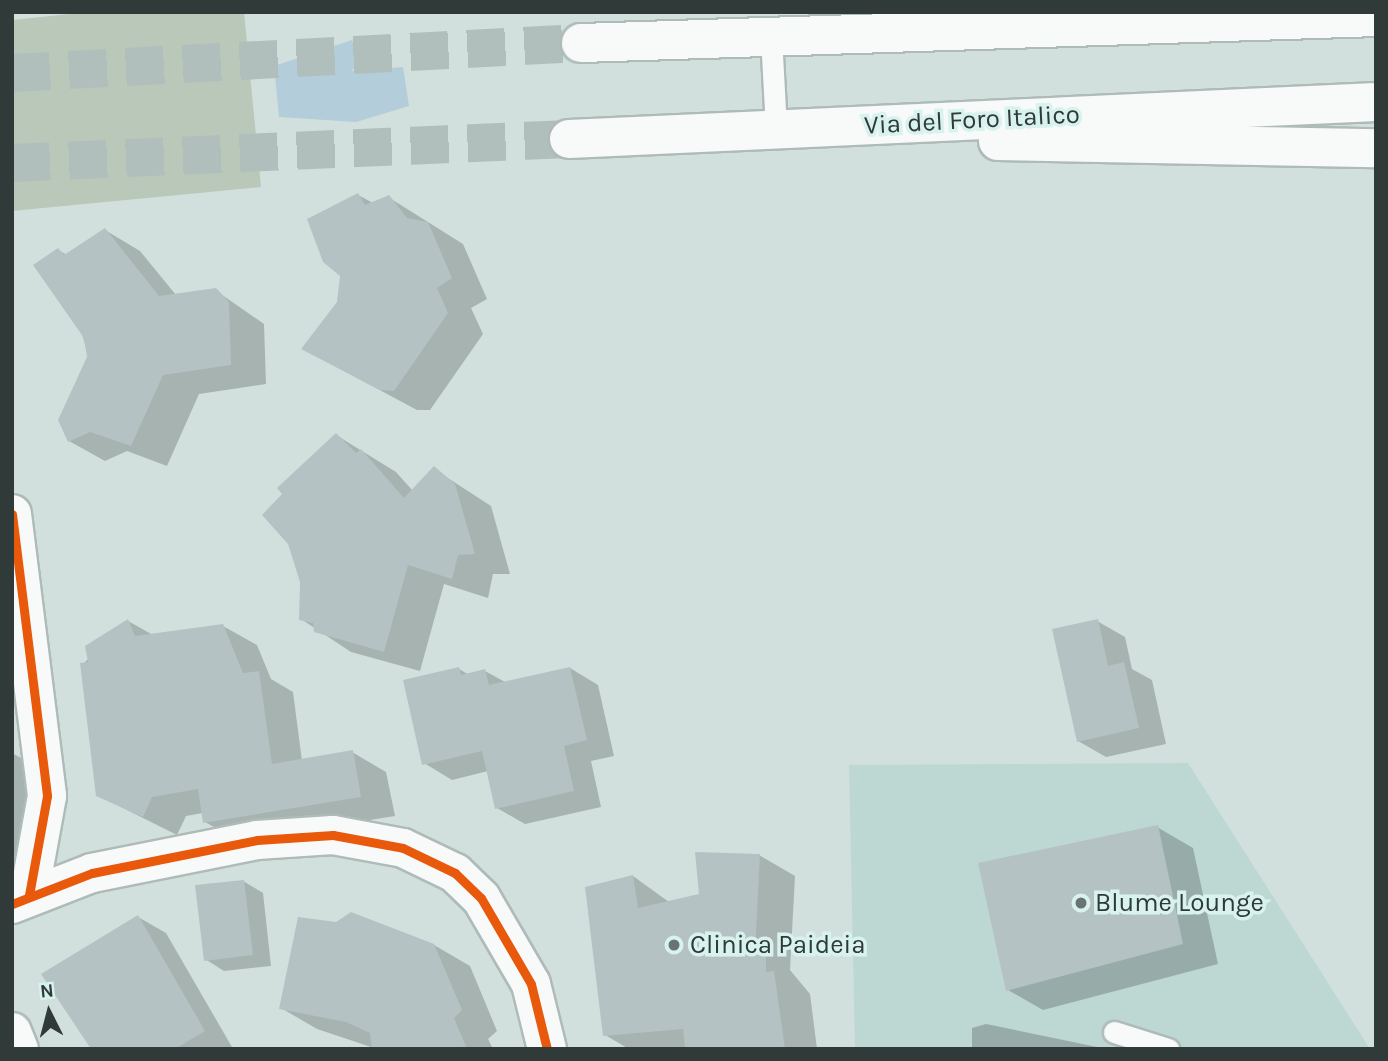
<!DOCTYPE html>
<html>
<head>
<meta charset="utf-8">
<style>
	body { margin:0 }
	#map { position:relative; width:1388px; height:1061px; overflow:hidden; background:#d1e0dd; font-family:Karla,sans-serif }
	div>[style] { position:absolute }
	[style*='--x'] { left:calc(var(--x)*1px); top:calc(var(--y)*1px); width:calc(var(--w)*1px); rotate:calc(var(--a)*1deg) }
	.built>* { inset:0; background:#bdd7d2 }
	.green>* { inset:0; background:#bac8b9 }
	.water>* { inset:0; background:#b4cdda }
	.shadow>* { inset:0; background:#0003 }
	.building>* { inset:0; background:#b4c2c3 }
	.highway-tunnel>* { height:38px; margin-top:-19px; transform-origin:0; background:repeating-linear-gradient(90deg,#b1bfbc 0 38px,transparent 0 57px) }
	.roads { filter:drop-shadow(2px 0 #aebbb8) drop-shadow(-2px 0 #aebbb8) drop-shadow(0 2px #aebbb8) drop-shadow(0 -2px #aebbb8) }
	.lane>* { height:21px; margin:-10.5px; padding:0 10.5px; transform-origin:10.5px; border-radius:10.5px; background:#f8fafa }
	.street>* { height:38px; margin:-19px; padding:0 19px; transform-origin:19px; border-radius:19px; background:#f8fafa }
	.highway>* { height:38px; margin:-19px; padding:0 19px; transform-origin:19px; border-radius:19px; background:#f8fafa }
	.cycleway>* { height:9px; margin:-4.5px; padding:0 4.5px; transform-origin:4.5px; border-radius:4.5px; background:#e8590c }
	.dots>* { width:19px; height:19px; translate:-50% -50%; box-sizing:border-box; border:4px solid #d8f3ee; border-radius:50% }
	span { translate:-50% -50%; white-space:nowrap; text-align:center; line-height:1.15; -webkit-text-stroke:7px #d8f3ee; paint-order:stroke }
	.street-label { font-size:26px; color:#303a39 }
	.poi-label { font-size:26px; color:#303a39 }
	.left { translate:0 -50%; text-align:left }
	.frame { position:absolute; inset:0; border:14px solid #303a39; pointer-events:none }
	.north { position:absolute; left:14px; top:977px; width:70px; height:70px; -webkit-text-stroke:5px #d8f3ee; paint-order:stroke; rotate:354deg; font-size:19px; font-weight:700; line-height:28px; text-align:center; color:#303a39 }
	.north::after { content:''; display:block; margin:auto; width:24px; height:32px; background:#303a39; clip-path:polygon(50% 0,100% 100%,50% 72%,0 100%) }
</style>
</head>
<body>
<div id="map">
	<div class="built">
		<div style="clip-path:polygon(1188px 763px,1370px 1049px,855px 1049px,849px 765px)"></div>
	</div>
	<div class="green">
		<div style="clip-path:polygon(89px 12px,244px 12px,261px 187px,12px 211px,12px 20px)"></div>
	</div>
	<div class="water">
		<div style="clip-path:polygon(352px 40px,362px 62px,351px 71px,403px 67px,409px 106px,356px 122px,279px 117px,274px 66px)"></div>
	</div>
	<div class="shadow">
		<div style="clip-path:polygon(358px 195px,373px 203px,388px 197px,463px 244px,487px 299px,471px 308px,483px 334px,430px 410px,417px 410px,303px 349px,339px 303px)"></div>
		<div style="clip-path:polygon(105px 230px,140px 251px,176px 295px,215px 290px,264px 324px,266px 384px,199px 394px,167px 466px,127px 451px,105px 461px,69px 441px,89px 358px,58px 250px,67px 255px)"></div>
		<div style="clip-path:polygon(336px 435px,396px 472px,413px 491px,434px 469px,491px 506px,510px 574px,493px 574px,488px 598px,444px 584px,420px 671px,351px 652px,301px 619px)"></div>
		<div style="clip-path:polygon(12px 573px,30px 702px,12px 704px)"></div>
		<div style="clip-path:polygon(128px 621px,153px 635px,223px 626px,257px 645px,271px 679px,293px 692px,302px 761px,352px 752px,386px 772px,395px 816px,239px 841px,205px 822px,203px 813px,186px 816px,177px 835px,97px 795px,82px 665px)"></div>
		<div style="clip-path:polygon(1097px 621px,1125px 637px,1132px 669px,1152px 680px,1166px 744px,1106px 757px,1078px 741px)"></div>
		<div style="clip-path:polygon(570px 668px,598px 685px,614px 756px,591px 761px,601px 807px,525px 824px,497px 808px,488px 771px,452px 780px,424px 763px,459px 669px,469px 675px,485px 671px,507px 683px)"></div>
		<div style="clip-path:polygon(12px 753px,30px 763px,38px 856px,12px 901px)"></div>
		<div style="clip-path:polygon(1157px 827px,1193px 848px,1218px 964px,1043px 1010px,1008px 990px)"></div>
		<div style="clip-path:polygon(759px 855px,795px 876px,790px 970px,810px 994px,817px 1049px,629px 1049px,605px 1035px,633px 876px,669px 902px,700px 895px)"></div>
		<div style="clip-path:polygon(243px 881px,263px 893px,271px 966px,224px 971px,205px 959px)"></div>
		<div style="clip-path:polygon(138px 917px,166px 933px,232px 1047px,93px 1049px)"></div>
		<div style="clip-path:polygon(336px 924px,434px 945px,470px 966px,497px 1031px,488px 1039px,493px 1049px,377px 1049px,317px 1029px,281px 1008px)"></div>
		<div style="clip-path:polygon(986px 1024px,1102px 1048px,1104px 1049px,972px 1049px,972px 1028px)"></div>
	</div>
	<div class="building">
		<div style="clip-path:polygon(358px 193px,365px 205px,389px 195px,407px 218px,428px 222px,452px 278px,437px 288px,448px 313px,394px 391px,380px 390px,301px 349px,337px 302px,340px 276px,323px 262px,307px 219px)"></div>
		<div style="clip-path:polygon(105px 228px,159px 296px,216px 288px,229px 302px,231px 365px,163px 375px,131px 446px,90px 432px,68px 442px,58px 420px,87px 357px,84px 338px,33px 265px,58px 248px,64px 255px)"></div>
		<div style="clip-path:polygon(336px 433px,356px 453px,361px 449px,404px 498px,434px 466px,455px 484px,475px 554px,458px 555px,452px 579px,408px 565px,384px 652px,314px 632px,313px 623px,299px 620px,300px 582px,288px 544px,262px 515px,282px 494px,277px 488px)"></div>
		<div style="clip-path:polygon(128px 619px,135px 636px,223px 624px,243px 673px,259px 671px,272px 764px,353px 750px,361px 797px,203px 823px,198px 789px,152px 797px,143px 817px,96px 796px,80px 663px,88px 662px,85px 646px)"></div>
		<div style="clip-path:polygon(1098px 619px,1108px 666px,1124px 662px,1139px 728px,1077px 742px,1052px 629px)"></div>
		<div style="clip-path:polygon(459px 667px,461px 675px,485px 669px,489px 685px,570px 667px,587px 740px,564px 746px,574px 791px,495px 809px,482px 751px,422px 765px,403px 680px)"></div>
		<div style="clip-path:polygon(1158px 825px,1183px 944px,1006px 991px,978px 863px)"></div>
		<div style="clip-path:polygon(695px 852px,760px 854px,755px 952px,766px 954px,766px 972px,774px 971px,785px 1049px,685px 1049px,683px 1029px,603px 1036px,585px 887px,633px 875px,638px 908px,699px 894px)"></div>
		<div style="clip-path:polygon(244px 880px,253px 955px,204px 961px,195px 885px)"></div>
		<div style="clip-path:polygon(351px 912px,434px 944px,462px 1010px,454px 1018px,467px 1049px,372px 1049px,370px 1033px,346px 1022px,279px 1009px,298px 917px,336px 922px)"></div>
		<div style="clip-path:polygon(138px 915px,205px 1031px,175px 1049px,91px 1049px,41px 974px)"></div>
	</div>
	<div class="highway-tunnel">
		<div style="--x:12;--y:73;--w:570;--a:-3.02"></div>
		<div style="--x:12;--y:163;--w:558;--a:-2.47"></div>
	</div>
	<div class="roads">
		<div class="lane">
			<div style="--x:771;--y:36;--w:93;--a:86.9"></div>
			<div style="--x:1114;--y:1032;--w:57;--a:17.5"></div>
		</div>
		<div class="street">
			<div style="--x:12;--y:514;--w:284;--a:82.9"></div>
			<div style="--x:47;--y:796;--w:101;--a:100.3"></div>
			<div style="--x:12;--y:904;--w:86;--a:-21.2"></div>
			<div style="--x:92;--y:873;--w:168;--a:-11.3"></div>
			<div style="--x:257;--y:840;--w:76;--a:-3.8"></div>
			<div style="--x:333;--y:835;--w:71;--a:10.5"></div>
			<div style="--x:403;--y:848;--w:58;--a:25.7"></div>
			<div style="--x:455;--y:873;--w:36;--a:44"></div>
			<div style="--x:481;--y:898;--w:99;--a:59.8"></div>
			<div style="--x:531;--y:984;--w:67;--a:76.2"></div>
			<div style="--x:12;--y:1032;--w:18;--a:68"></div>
		</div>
		<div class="highway">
			<div style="--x:581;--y:43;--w:795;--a:-1.87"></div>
			<div style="--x:569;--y:139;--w:808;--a:-2.63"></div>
			<div style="--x:998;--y:141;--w:378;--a:1.1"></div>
		</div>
	</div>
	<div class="cycleway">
		<div style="--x:12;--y:514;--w:284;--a:82.9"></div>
		<div style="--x:47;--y:796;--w:101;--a:100.3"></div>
		<div style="--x:12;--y:904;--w:86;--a:-21.2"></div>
		<div style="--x:92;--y:873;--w:168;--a:-11.3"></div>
		<div style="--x:257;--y:840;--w:76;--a:-3.8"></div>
		<div style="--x:333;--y:835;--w:71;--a:10.5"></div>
		<div style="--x:403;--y:848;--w:58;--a:25.7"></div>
		<div style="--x:455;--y:873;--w:36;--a:44"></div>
		<div style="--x:481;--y:898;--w:99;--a:59.8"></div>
		<div style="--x:531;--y:984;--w:67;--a:76.2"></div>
	</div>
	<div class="dots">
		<div style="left:1081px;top:903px;background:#687472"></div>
		<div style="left:674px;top:945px;background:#687472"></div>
	</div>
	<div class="street-label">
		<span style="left:972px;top:120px;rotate:-3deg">Via del Foro Italico</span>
	</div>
	<div class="poi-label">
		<span class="left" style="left:1095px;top:903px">Blume Lounge</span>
		<span class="left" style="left:690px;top:945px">Clinica Paideia</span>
	</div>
	<div class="frame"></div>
	<div class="north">N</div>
</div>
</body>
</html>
